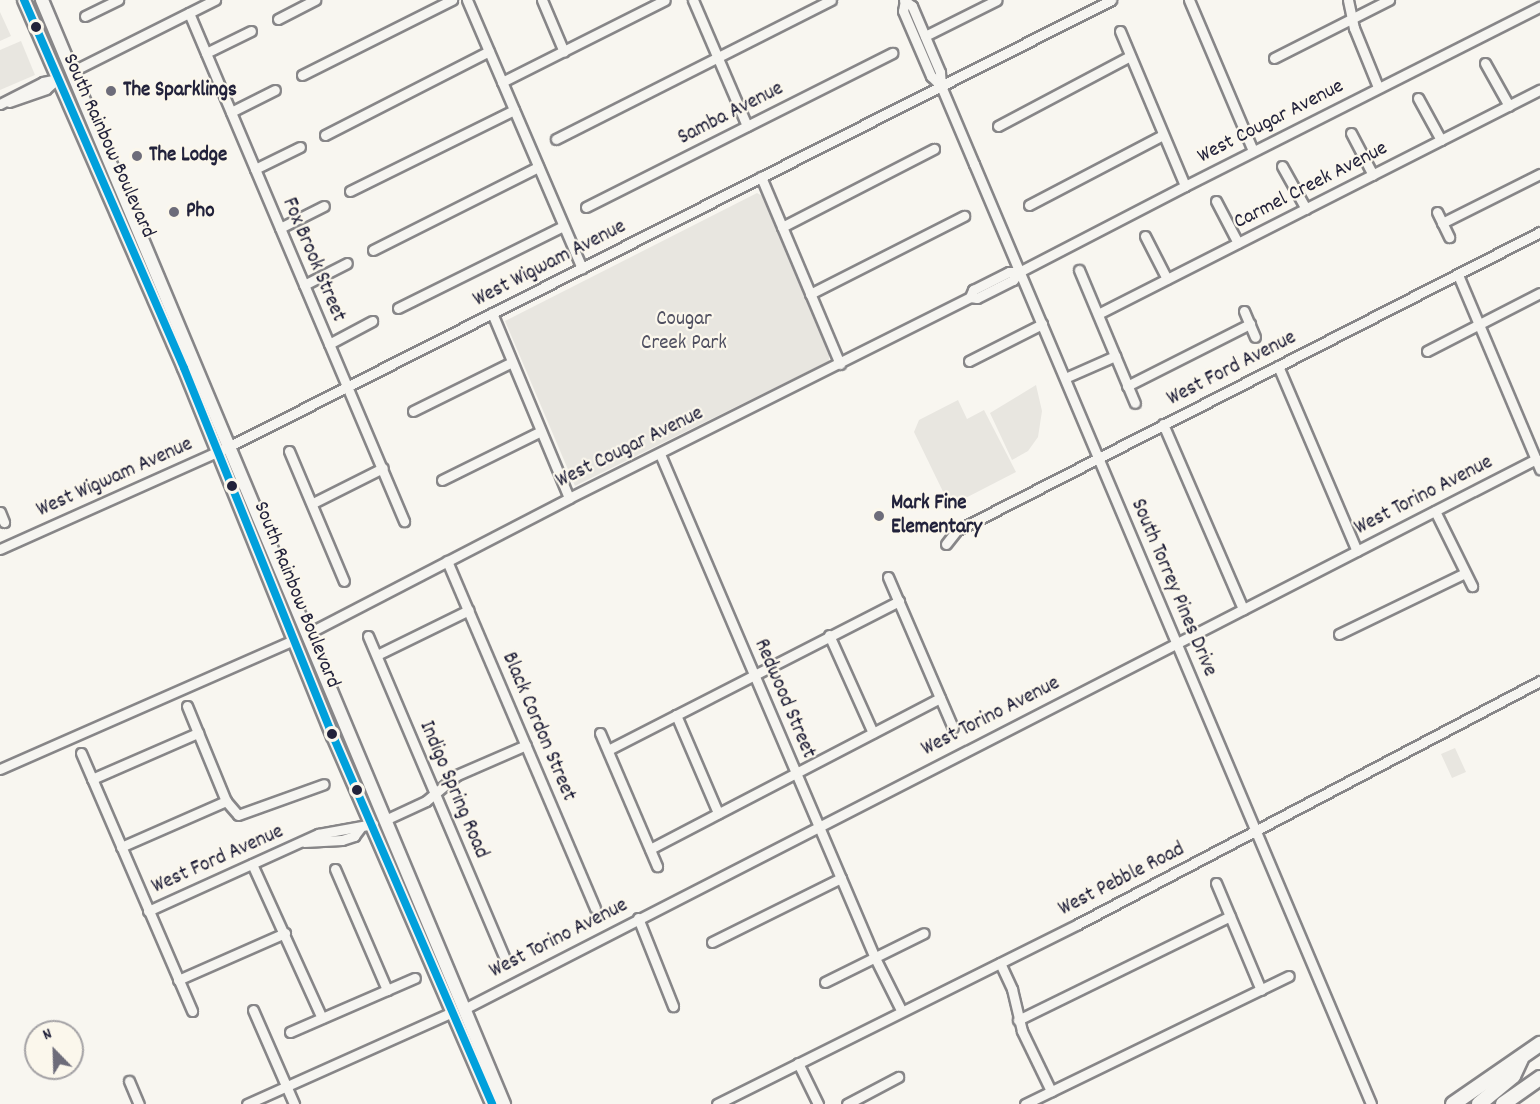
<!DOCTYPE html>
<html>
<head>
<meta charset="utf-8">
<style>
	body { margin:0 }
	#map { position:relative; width:1540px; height:1104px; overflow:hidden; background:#f8f6f0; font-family:Dekko,sans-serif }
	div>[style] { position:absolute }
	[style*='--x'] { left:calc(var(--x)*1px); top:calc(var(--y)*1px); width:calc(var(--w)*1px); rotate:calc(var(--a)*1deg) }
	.green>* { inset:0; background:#e8e6e0 }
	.roads { filter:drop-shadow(2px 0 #878688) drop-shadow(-2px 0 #878688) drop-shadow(0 2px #878688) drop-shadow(0 -2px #878688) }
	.minor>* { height:9px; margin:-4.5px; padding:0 4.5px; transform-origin:4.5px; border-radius:4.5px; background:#f6f5f1 }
	.major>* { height:12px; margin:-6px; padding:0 6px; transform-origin:6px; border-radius:6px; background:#f6f5f1 }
	.highway>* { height:14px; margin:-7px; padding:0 7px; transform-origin:7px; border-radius:7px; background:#f6f5f1 }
	.bus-1>* { height:8px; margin:-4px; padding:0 4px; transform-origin:4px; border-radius:4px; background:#00a0dc }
	.dots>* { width:16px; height:16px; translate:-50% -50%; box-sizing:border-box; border:3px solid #fbf7ec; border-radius:50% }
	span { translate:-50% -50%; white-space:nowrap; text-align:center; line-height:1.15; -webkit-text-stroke:4.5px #fbf7ec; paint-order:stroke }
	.poi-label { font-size:21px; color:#22223b; font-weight:700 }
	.left { translate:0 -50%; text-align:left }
	.street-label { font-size:21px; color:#22223b }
	.park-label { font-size:21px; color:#505061 }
	.north { position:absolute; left:24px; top:1020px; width:60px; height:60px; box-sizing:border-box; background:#fbf7ec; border:2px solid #a4a2a5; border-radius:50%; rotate:337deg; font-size:16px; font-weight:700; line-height:24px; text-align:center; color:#22223b }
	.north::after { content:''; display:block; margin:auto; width:21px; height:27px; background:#6d6c7a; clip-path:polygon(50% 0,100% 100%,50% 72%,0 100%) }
</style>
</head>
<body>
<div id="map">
	<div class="green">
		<div style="clip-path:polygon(0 12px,11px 36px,0 41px)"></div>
		<div style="clip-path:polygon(21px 41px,35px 75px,0 90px,0 50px)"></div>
		<div style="clip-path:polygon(757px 193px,764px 197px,829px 351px,829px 361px,575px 486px,505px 321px)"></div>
		<div style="clip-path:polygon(1036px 385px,1042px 411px,1038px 437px,1028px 451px,1012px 460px,990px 413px)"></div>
		<div style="clip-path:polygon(958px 400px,967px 419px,984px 410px,1016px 472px,950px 506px,914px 432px,919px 420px)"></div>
		<div style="clip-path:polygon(1455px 748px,1466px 772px,1452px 778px,1441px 754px)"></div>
	</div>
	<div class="roads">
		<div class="minor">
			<div style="--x:467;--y:0;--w:292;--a:66.8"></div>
			<div style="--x:542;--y:0;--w:56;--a:67.1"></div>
			<div style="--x:693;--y:0;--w:137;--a:66.8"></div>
			<div style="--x:904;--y:0;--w:10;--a:37"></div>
			<div style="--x:912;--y:6;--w:72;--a:67"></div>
			<div style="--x:940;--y:72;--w:14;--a:86"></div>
			<div style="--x:941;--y:86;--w:85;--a:67.1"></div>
			<div style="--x:974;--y:164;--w:1020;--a:67.1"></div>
			<div style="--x:905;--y:0;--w:11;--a:100"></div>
			<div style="--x:903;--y:11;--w:71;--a:66.7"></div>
			<div style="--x:931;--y:76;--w:14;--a:45"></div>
			<div style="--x:1189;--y:0;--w:164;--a:67"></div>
			<div style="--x:1348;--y:0;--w:29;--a:78"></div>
			<div style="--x:1354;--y:28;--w:64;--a:67.9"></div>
			<div style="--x:189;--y:13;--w:552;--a:67.06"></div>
			<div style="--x:85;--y:16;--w:37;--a:-26"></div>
			<div style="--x:278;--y:19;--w:42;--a:-27.2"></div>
			<div style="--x:1120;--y:31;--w:168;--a:67.2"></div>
			<div style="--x:925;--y:36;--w:80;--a:-26.6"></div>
			<div style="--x:206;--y:53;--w:50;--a:-26.1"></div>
			<div style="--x:1274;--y:58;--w:129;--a:-26.8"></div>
			<div style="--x:1485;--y:63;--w:49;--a:60.8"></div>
			<div style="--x:73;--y:71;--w:159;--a:-26.6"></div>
			<div style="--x:302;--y:75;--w:168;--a:-26.6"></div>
			<div style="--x:502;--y:82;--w:182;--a:-26.7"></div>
			<div style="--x:1418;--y:98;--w:48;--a:61.3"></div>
			<div style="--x:9;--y:102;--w:39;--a:-19"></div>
			<div style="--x:46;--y:89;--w:15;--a:-42"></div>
			<div style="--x:0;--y:104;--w:48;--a:-27.1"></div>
			<div style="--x:43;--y:82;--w:14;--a:-12"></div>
			<div style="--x:231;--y:112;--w:49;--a:-26.6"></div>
			<div style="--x:998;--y:126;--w:149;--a:-27.9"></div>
			<div style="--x:1351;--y:133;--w:47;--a:62.4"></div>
			<div style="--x:325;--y:135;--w:184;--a:-27.1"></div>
			<div style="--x:556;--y:139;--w:308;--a:-26.8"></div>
			<div style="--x:1282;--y:166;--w:49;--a:60.8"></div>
			<div style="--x:255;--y:169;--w:50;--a:-26.1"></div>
			<div style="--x:761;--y:177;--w:203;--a:67.1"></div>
			<div style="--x:350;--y:191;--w:183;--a:-26.3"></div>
			<div style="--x:1216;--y:201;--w:47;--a:62.4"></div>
			<div style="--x:1029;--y:205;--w:151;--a:-27.6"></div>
			<div style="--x:586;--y:207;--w:343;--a:-26.7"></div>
			<div style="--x:1437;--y:212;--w:28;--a:64"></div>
			<div style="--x:1442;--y:223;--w:110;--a:-26.6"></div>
			<div style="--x:782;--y:227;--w:171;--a:-27.2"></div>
			<div style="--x:280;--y:228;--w:49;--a:-26.6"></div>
			<div style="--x:1145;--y:236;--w:48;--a:62.9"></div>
			<div style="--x:373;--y:250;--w:185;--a:-26.7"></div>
			<div style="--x:1079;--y:270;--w:144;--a:67.2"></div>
			<div style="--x:1458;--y:275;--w:211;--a:67.1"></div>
			<div style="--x:304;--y:285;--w:48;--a:-27.1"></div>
			<div style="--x:810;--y:294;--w:173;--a:-26.9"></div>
			<div style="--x:970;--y:297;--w:8;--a:-67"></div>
			<div style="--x:973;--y:290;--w:40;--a:-26.6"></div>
			<div style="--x:1009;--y:272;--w:10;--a:0"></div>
			<div style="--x:398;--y:308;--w:184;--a:-26.4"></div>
			<div style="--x:1244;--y:311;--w:28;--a:67"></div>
			<div style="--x:492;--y:313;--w:200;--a:67.4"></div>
			<div style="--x:1098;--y:314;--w:496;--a:-26.9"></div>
			<div style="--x:329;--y:344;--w:49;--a:-28.1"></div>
			<div style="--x:1427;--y:351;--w:127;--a:-27.2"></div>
			<div style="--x:969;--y:361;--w:82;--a:-26.9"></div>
			<div style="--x:1278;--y:366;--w:201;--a:66.9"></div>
			<div style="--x:1065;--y:378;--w:55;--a:-23.7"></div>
			<div style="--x:1127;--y:386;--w:138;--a:-26.8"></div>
			<div style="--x:413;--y:411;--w:110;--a:-26.3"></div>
			<div style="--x:1163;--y:424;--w:202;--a:66.6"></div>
			<div style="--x:289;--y:451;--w:141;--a:67.1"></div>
			<div style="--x:660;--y:454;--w:548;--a:66.9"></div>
			<div style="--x:875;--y:958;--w:58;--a:63.4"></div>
			<div style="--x:442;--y:480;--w:110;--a:-26.3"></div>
			<div style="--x:313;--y:503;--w:78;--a:-26.6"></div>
			<div style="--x:1435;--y:511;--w:84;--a:63.7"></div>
			<div style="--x:0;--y:512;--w:11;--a:68"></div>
			<div style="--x:946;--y:544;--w:16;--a:-52"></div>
			<div style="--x:956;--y:531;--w:656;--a:-27.11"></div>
			<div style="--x:0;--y:549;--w:250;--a:-24.1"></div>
			<div style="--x:228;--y:447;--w:990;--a:-26.85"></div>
			<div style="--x:447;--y:561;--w:377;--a:66.9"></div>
			<div style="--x:888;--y:577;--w:164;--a:66.7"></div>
			<div style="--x:307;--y:634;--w:295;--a:-27.4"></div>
			<div style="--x:569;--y:498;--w:449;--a:-26.6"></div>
			<div style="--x:970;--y:297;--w:7;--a:8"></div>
			<div style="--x:977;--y:298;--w:40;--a:-26.6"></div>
			<div style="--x:1013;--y:280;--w:10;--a:-53"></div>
			<div style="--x:1019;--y:272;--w:187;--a:-27.4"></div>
			<div style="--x:1185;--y:186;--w:398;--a:-26.8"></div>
			<div style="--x:1339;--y:634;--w:140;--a:-25.8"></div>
			<div style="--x:829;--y:635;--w:107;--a:65.8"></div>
			<div style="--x:368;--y:636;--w:350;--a:67"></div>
			<div style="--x:377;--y:655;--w:102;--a:-26.1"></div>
			<div style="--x:187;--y:706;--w:103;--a:67.7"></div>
			<div style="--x:226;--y:801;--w:18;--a:49"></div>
			<div style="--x:238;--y:815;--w:91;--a:-19.8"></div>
			<div style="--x:676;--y:715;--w:107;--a:66.8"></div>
			<div style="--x:600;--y:733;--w:145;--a:66.8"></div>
			<div style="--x:608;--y:750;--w:327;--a:-27.1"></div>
			<div style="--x:81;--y:753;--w:281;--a:66.7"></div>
			<div style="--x:0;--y:769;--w:321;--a:-23.7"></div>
			<div style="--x:92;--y:779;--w:116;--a:-23.5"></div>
			<div style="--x:385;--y:820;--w:45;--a:-24.9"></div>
			<div style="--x:426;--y:801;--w:40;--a:-40"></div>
			<div style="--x:457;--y:775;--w:75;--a:-23.5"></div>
			<div style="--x:304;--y:842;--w:38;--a:-3"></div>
			<div style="--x:342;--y:840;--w:13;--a:-18"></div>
			<div style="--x:354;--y:836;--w:10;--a:-53"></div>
			<div style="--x:121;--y:847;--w:115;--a:-23.7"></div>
			<div style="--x:650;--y:849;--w:327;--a:-27.5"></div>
			<div style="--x:252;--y:864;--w:169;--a:65.6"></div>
			<div style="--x:335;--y:869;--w:132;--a:66.7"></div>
			<div style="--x:1216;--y:883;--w:116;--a:67.2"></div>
			<div style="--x:148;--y:911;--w:187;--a:-24.4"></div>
			<div style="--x:318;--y:834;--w:56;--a:-10.3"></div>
			<div style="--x:638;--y:918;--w:95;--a:68.3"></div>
			<div style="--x:712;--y:942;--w:144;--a:-26.4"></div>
			<div style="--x:1000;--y:963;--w:29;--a:65"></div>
			<div style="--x:1012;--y:989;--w:43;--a:76.6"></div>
			<div style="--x:1022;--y:1031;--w:67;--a:64.2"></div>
			<div style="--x:178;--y:980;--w:117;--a:-23.7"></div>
			<div style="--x:825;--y:982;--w:110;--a:-26.3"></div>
			<div style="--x:464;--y:1009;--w:1205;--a:-27.16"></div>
			<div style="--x:253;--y:1010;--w:103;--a:66.4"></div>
			<div style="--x:1018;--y:1020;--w:236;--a:-26.1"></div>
			<div style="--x:290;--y:1032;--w:136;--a:-23.4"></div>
			<div style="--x:798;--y:1063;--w:46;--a:64"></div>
			<div style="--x:129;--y:1081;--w:25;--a:67"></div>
			<div style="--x:247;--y:1104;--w:226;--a:-24.1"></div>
			<div style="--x:717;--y:1104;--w:403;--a:-26.5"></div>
			<div style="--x:1078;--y:924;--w:522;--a:-27.74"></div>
			<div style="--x:847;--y:1104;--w:58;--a:-27.9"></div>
			<div style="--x:1025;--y:1104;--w:293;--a:-25.9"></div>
		</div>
		<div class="major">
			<div style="--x:24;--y:0;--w:401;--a:66.5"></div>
			<div style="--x:184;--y:368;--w:397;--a:68"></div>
			<div style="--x:333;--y:736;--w:401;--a:66.6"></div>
			<div style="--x:42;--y:0;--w:1197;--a:67.29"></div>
		</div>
		<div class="highway">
			<div style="--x:1453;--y:1104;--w:106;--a:-34.6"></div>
			<div style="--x:1479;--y:1104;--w:44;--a:-39.5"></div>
			<div style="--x:1513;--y:1076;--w:19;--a:-65"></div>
			<div style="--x:1503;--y:1104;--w:45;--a:-35.1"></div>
		</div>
	</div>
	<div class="bus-1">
		<div style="--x:24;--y:0;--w:401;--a:66.5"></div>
		<div style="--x:184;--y:368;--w:397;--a:68"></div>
		<div style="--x:333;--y:736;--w:401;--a:66.6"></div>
	</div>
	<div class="dots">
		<div style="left:36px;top:27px;background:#22223b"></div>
		<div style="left:111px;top:91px;background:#6d6c7a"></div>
		<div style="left:137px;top:156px;background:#6d6c7a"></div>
		<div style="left:174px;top:212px;background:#6d6c7a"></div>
		<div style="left:232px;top:486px;background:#22223b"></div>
		<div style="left:879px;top:516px;background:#6d6c7a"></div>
		<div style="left:332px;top:734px;background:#22223b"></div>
		<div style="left:357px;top:790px;background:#22223b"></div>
	</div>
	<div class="poi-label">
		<span class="left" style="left:123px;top:91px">The Sparklings</span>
		<span class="left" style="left:149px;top:156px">The Lodge</span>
		<span class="left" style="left:186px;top:212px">Pho</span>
		<span class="left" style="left:891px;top:516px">Mark Fine<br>Elementary</span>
	</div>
	<div class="street-label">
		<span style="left:731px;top:114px;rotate:-27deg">Samba Avenue</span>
		<span style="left:1271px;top:122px;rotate:-27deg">West Cougar Avenue</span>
		<span style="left:108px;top:146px;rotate:66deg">South Rainbow Boulevard</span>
		<span style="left:1311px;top:186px;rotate:-27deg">Carmel Creek Avenue</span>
		<span style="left:313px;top:260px;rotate:67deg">Fox Brook Street</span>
		<span style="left:550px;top:264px;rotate:-27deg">West Wigwam Avenue</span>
		<span style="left:1232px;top:369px;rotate:-27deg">West Ford Avenue</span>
		<span style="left:630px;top:448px;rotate:-26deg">West Cougar Avenue</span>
		<span style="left:115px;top:478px;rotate:-24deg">West Wigwam Avenue</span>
		<span style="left:1424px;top:496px;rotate:-27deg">West Torino Avenue</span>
		<span style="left:1173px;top:588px;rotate:67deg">South Torrey Pines Drive</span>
		<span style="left:296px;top:595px;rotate:68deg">South Rainbow Boulevard</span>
		<span style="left:784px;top:699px;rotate:67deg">Redwood Street</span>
		<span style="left:991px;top:717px;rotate:-27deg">West Torino Avenue</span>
		<span style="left:538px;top:727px;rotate:67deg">Black Cordon Street</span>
		<span style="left:453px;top:790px;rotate:67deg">Indigo Spring Road</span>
		<span style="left:218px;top:860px;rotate:-24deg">West Ford Avenue</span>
		<span style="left:1122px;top:880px;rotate:-27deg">West Pebble Road</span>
		<span style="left:559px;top:939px;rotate:-27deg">West Torino Avenue</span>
	</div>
	<div class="park-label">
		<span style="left:684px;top:332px">Cougar<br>Creek Park</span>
	</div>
	<div class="north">N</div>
</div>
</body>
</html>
